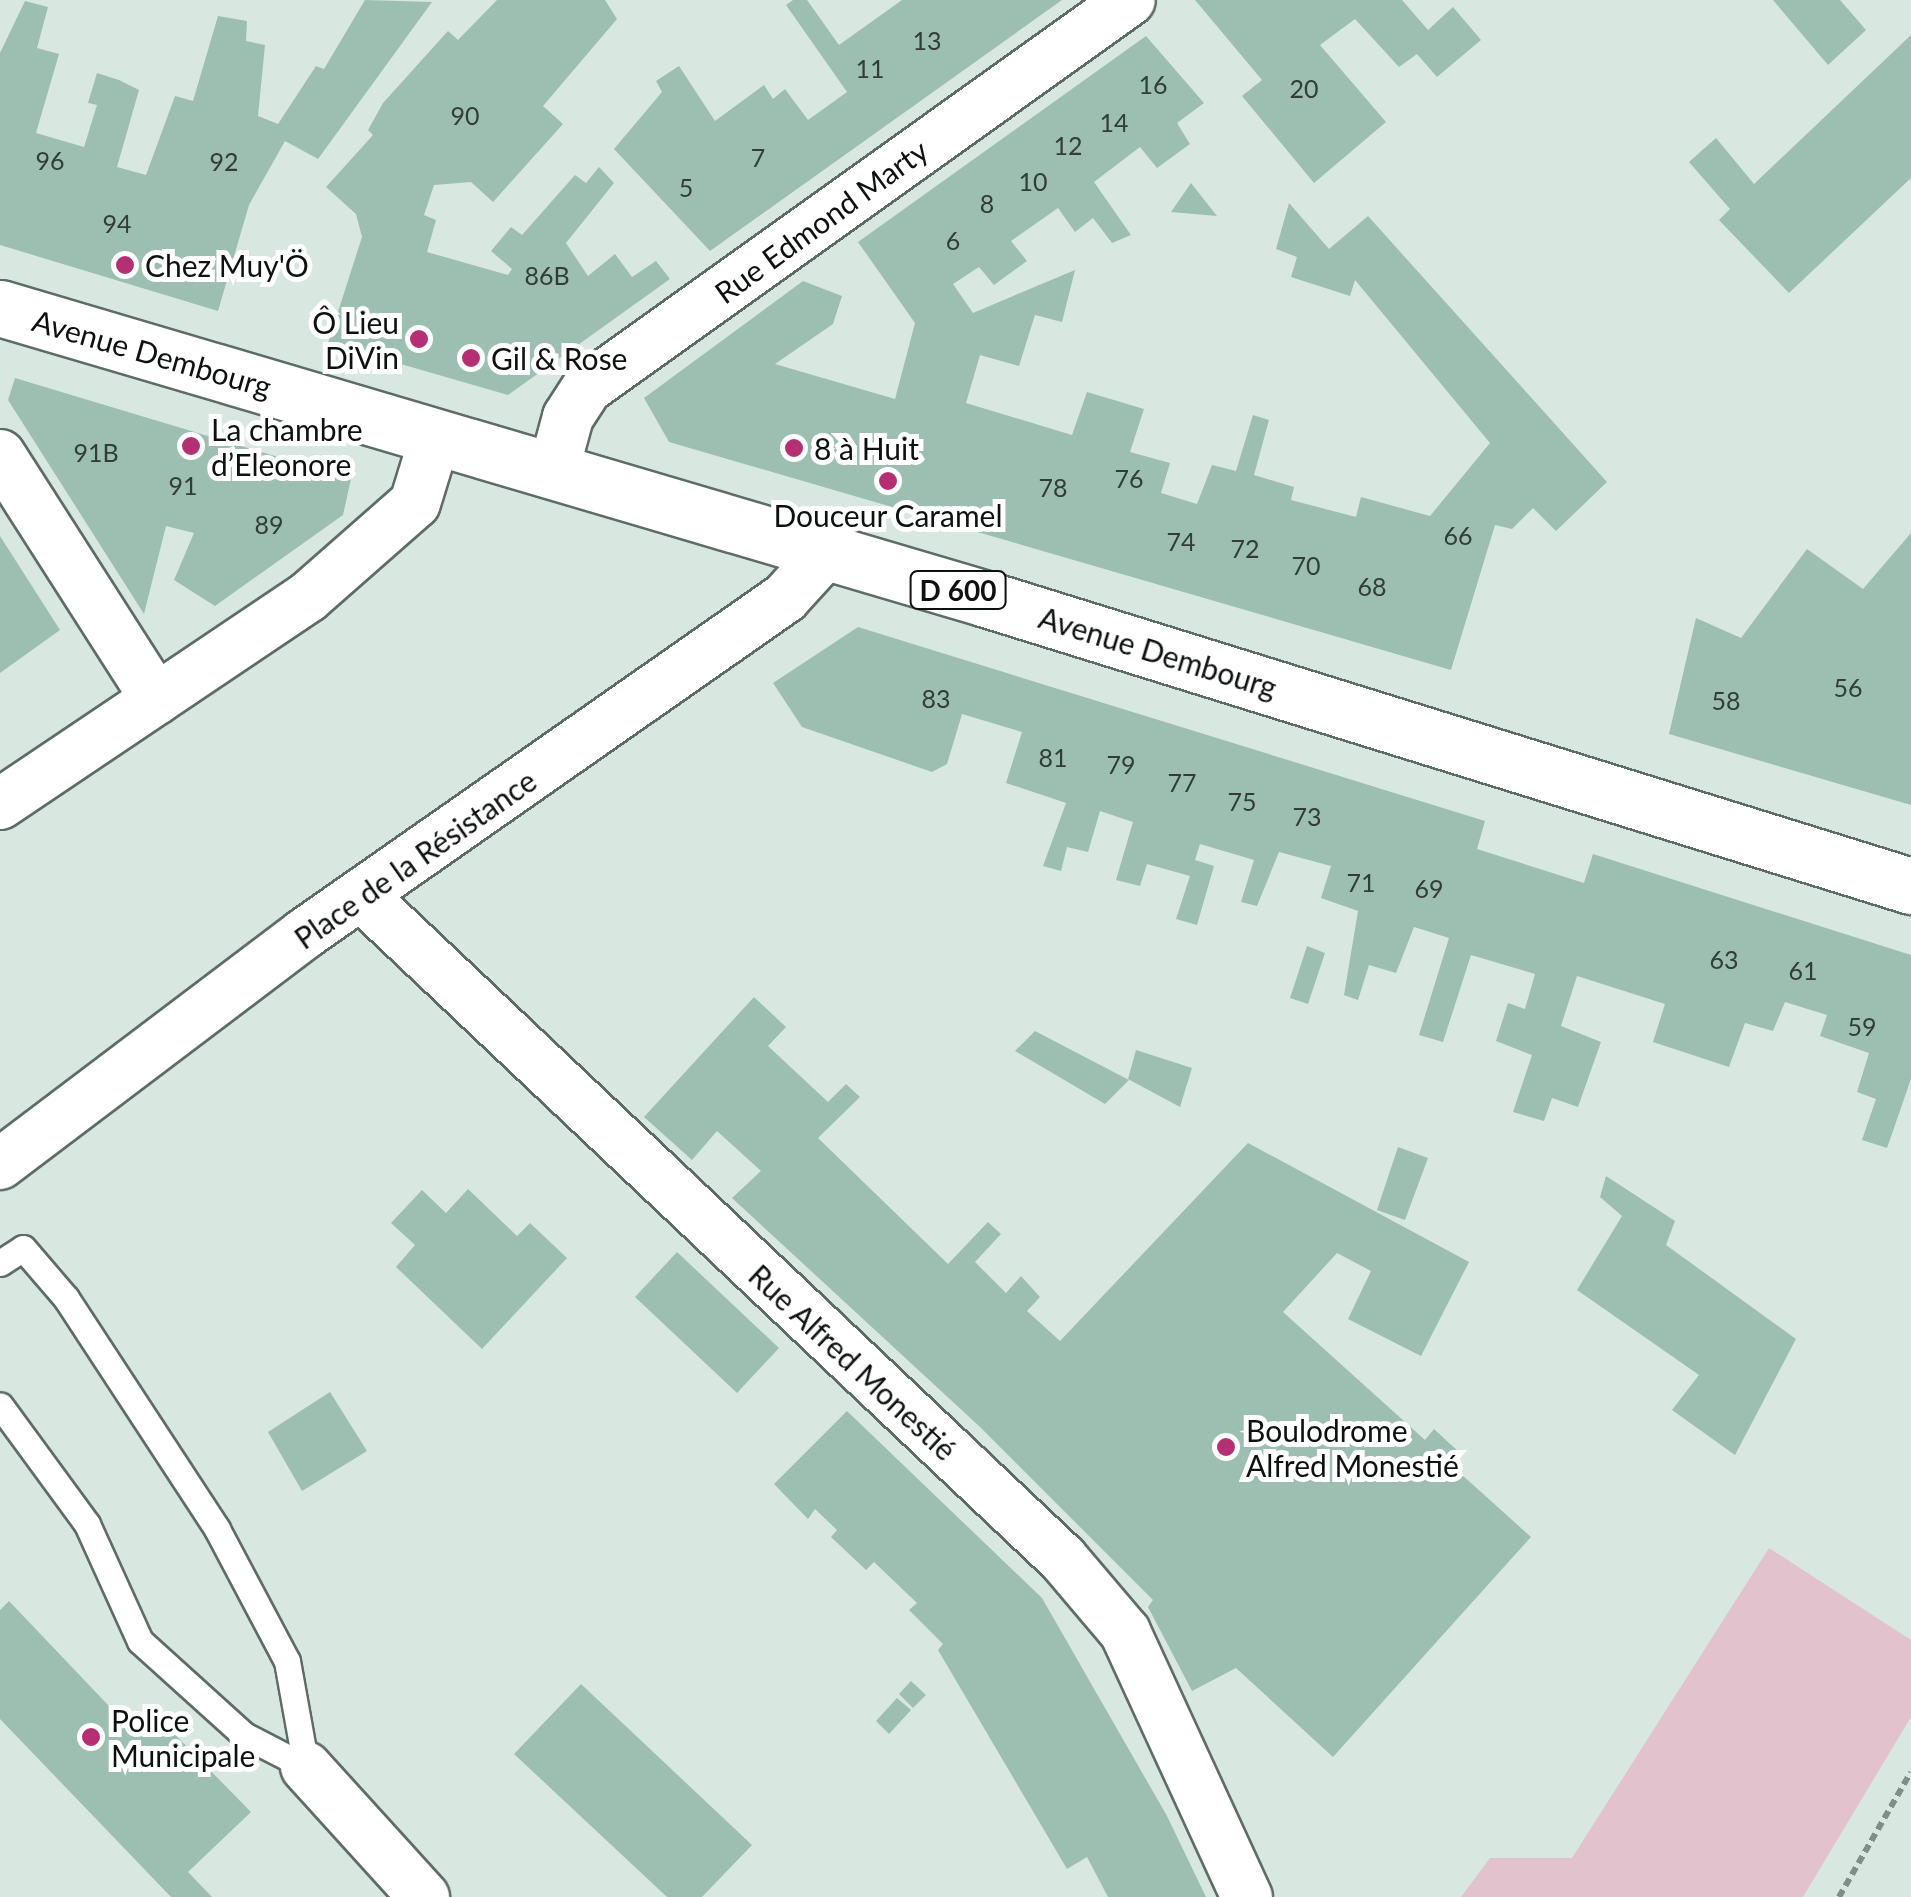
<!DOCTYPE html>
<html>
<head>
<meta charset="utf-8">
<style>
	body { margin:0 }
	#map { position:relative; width:1911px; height:1897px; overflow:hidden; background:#d8e8e1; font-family:Lato,sans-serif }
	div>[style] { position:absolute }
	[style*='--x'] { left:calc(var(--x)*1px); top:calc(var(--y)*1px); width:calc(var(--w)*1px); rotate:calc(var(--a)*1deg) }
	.green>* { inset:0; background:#e2c2cd }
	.building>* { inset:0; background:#9cbfb1 }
	.path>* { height:6px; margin-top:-3px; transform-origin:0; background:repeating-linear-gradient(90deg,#818d88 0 8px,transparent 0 13px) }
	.roads { filter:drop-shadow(2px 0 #5e6c66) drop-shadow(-2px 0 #5e6c66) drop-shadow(0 2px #5e6c66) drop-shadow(0 -2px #5e6c66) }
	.service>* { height:25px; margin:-12.5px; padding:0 12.5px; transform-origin:12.5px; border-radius:12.5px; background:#fff }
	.minor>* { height:50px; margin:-25px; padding:0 25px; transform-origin:25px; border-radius:25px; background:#fff }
	.primary>* { height:55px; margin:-27.5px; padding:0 27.5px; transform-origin:27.5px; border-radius:27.5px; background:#fff }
	.dots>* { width:28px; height:28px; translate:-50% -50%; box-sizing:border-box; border:5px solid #fff; border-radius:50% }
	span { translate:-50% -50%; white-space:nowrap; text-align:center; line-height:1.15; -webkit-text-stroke:10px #fff; paint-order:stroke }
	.number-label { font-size:25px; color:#313d38 }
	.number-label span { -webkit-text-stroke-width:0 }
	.shield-label span { padding:2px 8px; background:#fff; border:2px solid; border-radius:8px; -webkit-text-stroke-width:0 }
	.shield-label { font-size:28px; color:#0d1210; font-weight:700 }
	.street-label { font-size:30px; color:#0d1210 }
	.poi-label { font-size:30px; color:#0d1210 }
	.left { translate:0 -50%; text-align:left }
	.right { translate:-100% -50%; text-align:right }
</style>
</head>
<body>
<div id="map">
	<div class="green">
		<div style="clip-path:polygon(1769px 1548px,1911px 1640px,1911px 1717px,1803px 1897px,1461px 1897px,1490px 1858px,1572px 1858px)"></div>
	</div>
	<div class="building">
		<div style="clip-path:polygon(365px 0,432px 2px,318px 159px,285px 141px,249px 205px,218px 311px,0 245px,0 53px,25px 1px,48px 7px,37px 48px,59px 54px,36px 133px,84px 147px,97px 105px,88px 103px,97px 73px,119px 80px,139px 90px,117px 167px,146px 175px,175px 96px,193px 101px,218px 16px,247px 21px,246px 41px,265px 45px,258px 116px,278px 124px,316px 66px,324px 69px)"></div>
		<div style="clip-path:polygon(497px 0,605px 0,617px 19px,543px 106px,563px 124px,493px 202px,471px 182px,434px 185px,424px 215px,436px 220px,427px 252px,508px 275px,512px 269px,491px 251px,511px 227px,522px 235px,575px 175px,586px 183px,599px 167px,614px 183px,566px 243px,588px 276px,615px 254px,632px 277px,656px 261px,670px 279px,508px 395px,328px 343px,362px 237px,356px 214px,326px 187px,373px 135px,368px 130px,383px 103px,448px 31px,458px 40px)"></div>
		<div style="clip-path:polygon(793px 0,807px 0,839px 45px,902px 0,1062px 0,710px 251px,614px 149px,662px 92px,656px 81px,679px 66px,715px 121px,764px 85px,773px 99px,785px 89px,808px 120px,847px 92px,786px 5px)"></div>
		<div style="clip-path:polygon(1195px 0,1402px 0,1428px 30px,1453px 7px,1481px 40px,1437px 77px,1417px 54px,1399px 67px,1355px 19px,1320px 45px,1386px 122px,1314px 183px,1242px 96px,1262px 80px)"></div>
		<div style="clip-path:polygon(1773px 0,1840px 0,1866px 30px,1828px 65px)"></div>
		<div style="clip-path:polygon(1911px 35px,1911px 178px,1789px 293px,1719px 220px,1730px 209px,1689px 162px,1716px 138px,1754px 184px)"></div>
		<div style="clip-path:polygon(1146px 36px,1204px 103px,1177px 123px,1190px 144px,1157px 168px,1140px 147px,1094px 182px,1131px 235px,1112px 243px,1093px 218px,1075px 232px,1058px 208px,1011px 241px,1027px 261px,994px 285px,979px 267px,953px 284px,973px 313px,1075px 270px,1062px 322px,1035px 315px,1019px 366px,980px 355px,966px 403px,1072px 435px,1087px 392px,1144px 409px,1130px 452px,1170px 463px,1161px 493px,1197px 504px,1212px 465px,1236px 471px,1253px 415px,1269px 420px,1254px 475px,1294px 487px,1291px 500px,1356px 517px,1361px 497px,1430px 516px,1490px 443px,1355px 280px,1350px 296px,1291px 277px,1297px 257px,1276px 249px,1289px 203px,1329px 249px,1368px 216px,1607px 482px,1556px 531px,1533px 508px,1512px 529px,1495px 525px,1451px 670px,669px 442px,644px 398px,803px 281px,842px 296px,833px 324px,775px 364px,895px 399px,915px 323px,858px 242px)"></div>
		<div style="clip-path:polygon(1191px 183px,1217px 216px,1171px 212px)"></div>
		<div style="clip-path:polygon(15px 378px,351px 479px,343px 515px,215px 606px,174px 580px,194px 533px,166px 526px,144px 614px,8px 400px)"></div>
		<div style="clip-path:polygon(1911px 533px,1911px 805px,1669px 734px,1696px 618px,1741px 638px,1807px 549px,1863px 589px)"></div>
		<div style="clip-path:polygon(0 536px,60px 630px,0 673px)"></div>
		<div style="clip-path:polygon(858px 627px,1485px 821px,1477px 849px,1584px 883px,1593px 854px,1911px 955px,1911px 1079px,1887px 1148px,1862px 1140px,1876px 1099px,1857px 1092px,1869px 1053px,1820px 1036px,1827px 1015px,1785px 1002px,1773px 1031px,1745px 1023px,1729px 1067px,1653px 1042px,1665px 1004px,1577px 976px,1561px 1026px,1601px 1042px,1578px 1107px,1552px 1098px,1544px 1121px,1513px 1112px,1532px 1055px,1496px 1041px,1508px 1003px,1525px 1009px,1535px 974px,1471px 955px,1443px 1042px,1419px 1035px,1449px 938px,1414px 927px,1396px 973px,1369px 965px,1358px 1000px,1344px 995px,1358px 911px,1321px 898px,1331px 866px,1279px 852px,1257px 906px,1241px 902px,1254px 860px,1200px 844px,1195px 860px,1214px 866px,1197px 925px,1176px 919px,1190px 876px,1147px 864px,1140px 886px,1116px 880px,1133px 822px,1100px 811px,1088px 852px,1067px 847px,1061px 871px,1043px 866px,1066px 803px,1006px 783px,1022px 732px,962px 714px,947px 764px,932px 772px,802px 727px,773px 683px)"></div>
		<div style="clip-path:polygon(1307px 946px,1325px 953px,1308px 1004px,1290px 998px)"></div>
		<div style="clip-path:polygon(754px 997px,786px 1027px,768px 1046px,828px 1102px,846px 1084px,860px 1097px,818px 1138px,948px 1264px,988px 1222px,1001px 1234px,975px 1262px,1006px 1293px,1021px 1276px,1040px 1297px,1027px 1311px,1060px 1341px,1248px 1143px,1469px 1262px,1421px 1356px,1348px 1319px,1371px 1271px,1337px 1253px,1283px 1312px,1425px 1440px,1434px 1429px,1460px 1453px,1451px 1465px,1531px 1537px,1333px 1757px,1236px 1668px,1192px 1691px,1148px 1607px,1153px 1600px,979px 1426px,732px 1198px,761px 1171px,717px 1131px,692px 1160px,644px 1117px)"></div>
		<div style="clip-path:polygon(1035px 1031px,1129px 1080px,1105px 1104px,1015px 1051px)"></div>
		<div style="clip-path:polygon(1136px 1050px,1192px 1068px,1180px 1107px,1128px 1079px)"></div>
		<div style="clip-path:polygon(1398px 1147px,1428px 1158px,1405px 1220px,1377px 1210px)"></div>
		<div style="clip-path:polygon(1606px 1176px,1675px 1221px,1666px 1245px,1796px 1339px,1735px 1455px,1672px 1410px,1699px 1375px,1577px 1290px,1622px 1216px,1600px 1197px)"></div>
		<div style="clip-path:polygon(468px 1189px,517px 1236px,530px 1223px,567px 1258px,482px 1349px,396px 1267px,415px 1245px,391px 1223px,422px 1190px,446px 1213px)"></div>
		<div style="clip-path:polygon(677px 1252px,779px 1348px,737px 1393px,635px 1297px)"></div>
		<div style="clip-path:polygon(330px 1392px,367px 1451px,302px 1491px,268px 1432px)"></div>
		<div style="clip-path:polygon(847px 1411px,1042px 1598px,1167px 1816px,1206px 1897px,1108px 1897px,1087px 1857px,1067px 1869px,938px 1650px,943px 1644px,909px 1610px,917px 1603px,874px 1562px,866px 1570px,831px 1537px,837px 1530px,815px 1509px,808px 1519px,774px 1484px)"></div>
		<div style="clip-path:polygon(9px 1601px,128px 1726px,148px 1707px,251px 1812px,188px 1872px,212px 1897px,171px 1897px,0 1719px,0 1610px)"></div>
		<div style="clip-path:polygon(911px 1681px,926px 1695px,913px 1708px,899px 1694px)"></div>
		<div style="clip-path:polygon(581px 1684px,752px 1845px,702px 1897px,667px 1897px,514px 1754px)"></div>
		<div style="clip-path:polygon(897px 1698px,911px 1710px,889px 1734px,876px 1721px)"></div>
	</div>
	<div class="path">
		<div style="--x:1839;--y:1897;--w:144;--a:-60.1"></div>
	</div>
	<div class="roads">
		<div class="service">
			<div style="--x:0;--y:1263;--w:27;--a:-33"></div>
			<div style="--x:23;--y:1248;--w:66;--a:49.3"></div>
			<div style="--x:66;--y:1298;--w:276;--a:56.8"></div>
			<div style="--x:217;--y:1529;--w:149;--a:62.1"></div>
			<div style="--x:287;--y:1661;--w:108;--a:79.8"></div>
			<div style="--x:306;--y:1767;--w:70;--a:-152.7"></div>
			<div style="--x:244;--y:1735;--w:140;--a:-137.9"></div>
			<div style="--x:140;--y:1641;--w:128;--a:-114.4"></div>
			<div style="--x:87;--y:1524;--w:147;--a:-126.2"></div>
		</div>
		<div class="minor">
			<div style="--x:0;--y:455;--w:290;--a:57.4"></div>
			<div style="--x:553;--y:472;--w:57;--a:-74.7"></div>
			<div style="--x:568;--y:417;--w:35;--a:-57"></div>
			<div style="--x:587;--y:388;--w:667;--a:-35.55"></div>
			<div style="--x:0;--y:804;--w:371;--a:-33.9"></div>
			<div style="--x:308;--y:597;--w:142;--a:-41.3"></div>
			<div style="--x:415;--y:503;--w:68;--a:-72.9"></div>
			<div style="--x:364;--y:898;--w:962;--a:43.4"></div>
			<div style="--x:1063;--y:1559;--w:96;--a:49.7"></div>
			<div style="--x:1125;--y:1632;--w:292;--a:65.3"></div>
			<div style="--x:0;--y:1164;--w:381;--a:-37.1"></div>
			<div style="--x:304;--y:934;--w:587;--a:-34.94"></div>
			<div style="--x:785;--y:598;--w:62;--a:-47.6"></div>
			<div style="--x:306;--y:1767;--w:176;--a:47.8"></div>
		</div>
		<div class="primary">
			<div style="--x:0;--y:308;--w:1028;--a:16.44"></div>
			<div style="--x:986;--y:599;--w:969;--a:17.24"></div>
		</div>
	</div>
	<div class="dots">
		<div style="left:125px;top:265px;background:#b52f73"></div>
		<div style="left:419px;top:339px;background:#b52f73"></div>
		<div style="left:471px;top:358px;background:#b52f73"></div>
		<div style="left:191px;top:446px;background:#b52f73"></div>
		<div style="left:794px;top:448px;background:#b52f73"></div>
		<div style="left:888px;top:481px;background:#b52f73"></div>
		<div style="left:1226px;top:1447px;background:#b52f73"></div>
		<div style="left:91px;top:1737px;background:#b52f73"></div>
	</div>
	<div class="number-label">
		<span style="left:927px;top:40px">13</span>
		<span style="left:870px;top:68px">11</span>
		<span style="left:1153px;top:84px">16</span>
		<span style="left:1304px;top:88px">20</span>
		<span style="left:465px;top:115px">90</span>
		<span style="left:1114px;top:122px">14</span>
		<span style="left:1068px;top:145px">12</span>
		<span style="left:758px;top:157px">7</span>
		<span style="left:50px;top:160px">96</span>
		<span style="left:224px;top:161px">92</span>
		<span style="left:1033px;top:181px">10</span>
		<span style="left:686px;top:187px">5</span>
		<span style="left:987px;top:203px">8</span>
		<span style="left:117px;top:223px">94</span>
		<span style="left:953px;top:240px">6</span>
		<span style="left:547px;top:275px">86B</span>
		<span style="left:96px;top:452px">91B</span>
		<span style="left:1129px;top:478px">76</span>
		<span style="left:183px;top:485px">91</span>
		<span style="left:1053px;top:487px">78</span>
		<span style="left:269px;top:524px">89</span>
		<span style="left:1458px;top:535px">66</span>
		<span style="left:1181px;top:541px">74</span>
		<span style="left:1245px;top:548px">72</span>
		<span style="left:1306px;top:565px">70</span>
		<span style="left:1372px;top:586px">68</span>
		<span style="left:1848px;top:687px">56</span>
		<span style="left:936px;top:698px">83</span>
		<span style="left:1726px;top:700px">58</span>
		<span style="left:1053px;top:757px">81</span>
		<span style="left:1121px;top:764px">79</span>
		<span style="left:1182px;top:782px">77</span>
		<span style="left:1242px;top:801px">75</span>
		<span style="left:1307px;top:816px">73</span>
		<span style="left:1361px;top:882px">71</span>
		<span style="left:1429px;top:888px">69</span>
		<span style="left:1724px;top:959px">63</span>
		<span style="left:1803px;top:970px">61</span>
		<span style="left:1862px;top:1026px">59</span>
	</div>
	<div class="shield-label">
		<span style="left:958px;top:590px">D 600</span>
	</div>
	<div class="street-label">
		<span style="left:821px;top:221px;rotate:-36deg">Rue Edmond Marty</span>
		<span style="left:152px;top:353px;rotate:16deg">Avenue Dembourg</span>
		<span style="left:1158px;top:652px;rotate:17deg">Avenue Dembourg</span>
		<span style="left:415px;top:859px;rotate:-35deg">Place de la Résistance</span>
		<span style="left:853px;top:1362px;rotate:43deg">Rue Alfred Monestié</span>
	</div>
	<div class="poi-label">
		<span class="left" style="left:145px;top:265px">Chez Muy'Ö</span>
		<span class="right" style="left:399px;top:339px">Ô Lieu<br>DiVin</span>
		<span class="left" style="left:491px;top:358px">Gil &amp; Rose</span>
		<span class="left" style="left:211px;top:446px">La chambre<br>d’Eleonore</span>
		<span class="left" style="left:814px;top:448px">8 à Huit</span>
		<span style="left:888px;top:515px">Douceur Caramel</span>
		<span class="left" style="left:1246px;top:1447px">Boulodrome<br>Alfred Monestié</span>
		<span class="left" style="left:111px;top:1737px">Police<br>Municipale</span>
	</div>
</div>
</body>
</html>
